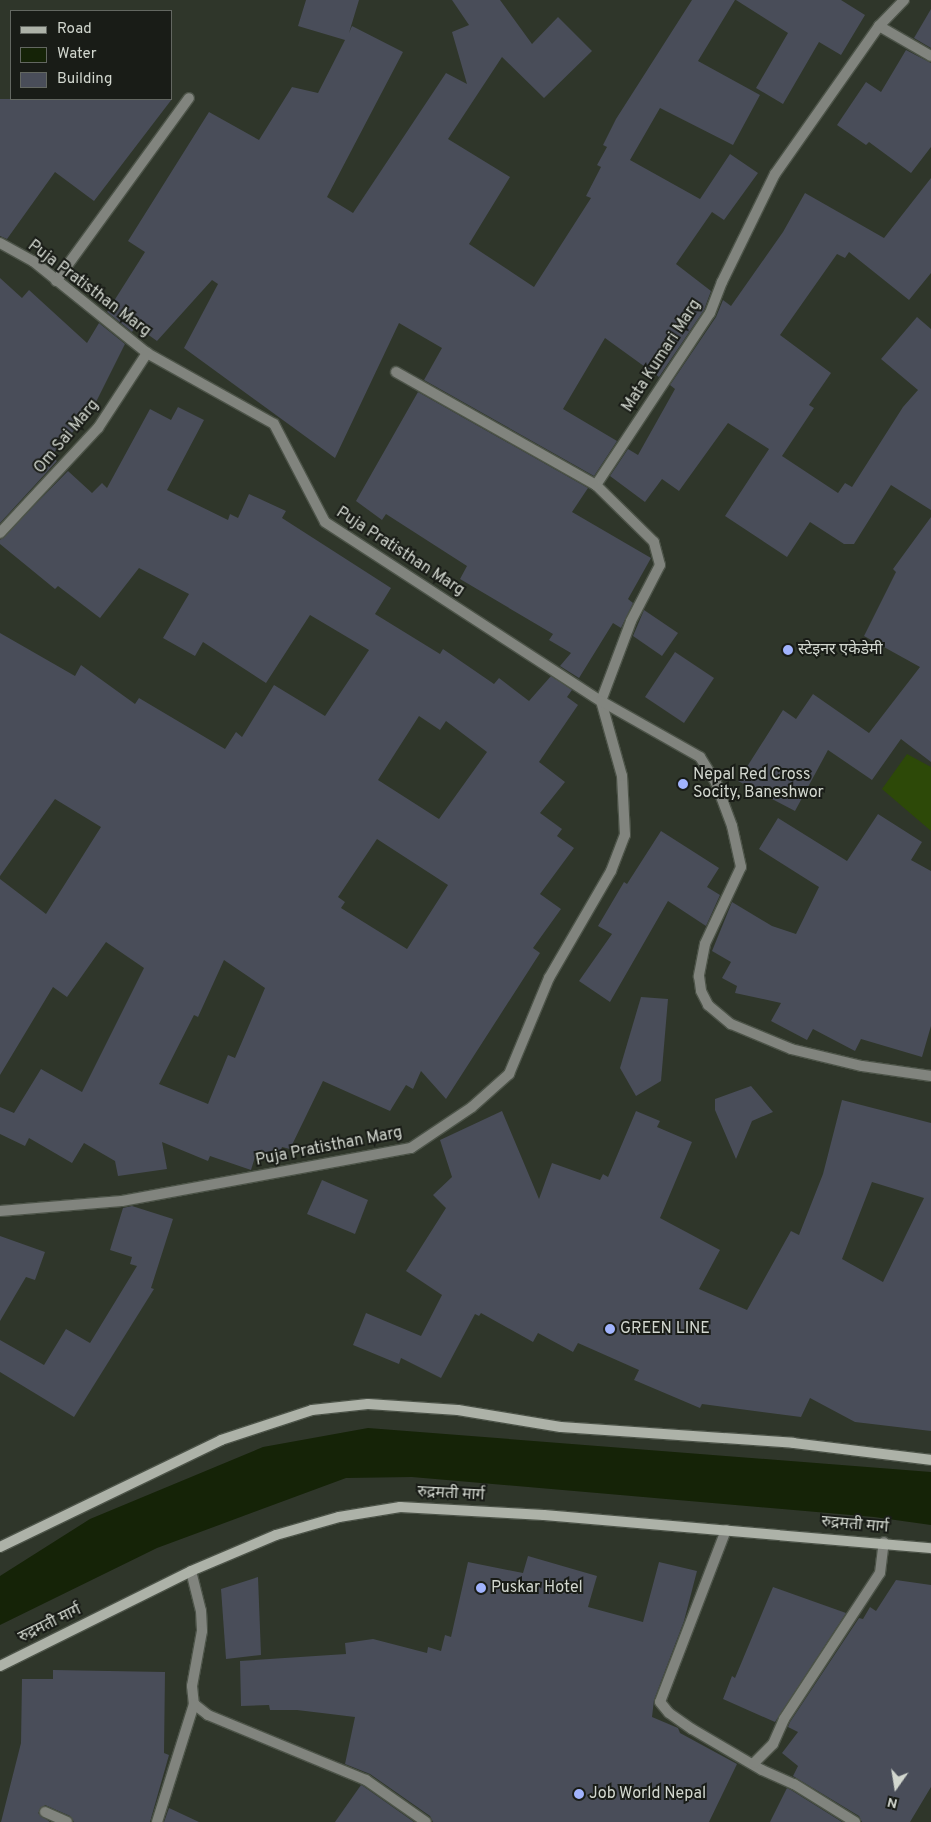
<!DOCTYPE html>
<html>
<head>
<meta charset="utf-8">
<style>
	body { margin:0 }
	#map { position:relative; width:931px; height:1822px; overflow:hidden; background:#2f362a; font-family:Overpass,"Noto Sans Devanagari",sans-serif }
	div>[style] { position:absolute }
	[style*='--x'] { left:calc(var(--x)*1px); top:calc(var(--y)*1px); width:calc(var(--w)*1px); rotate:calc(var(--a)*1deg) }
	.green>* { inset:0; background:#2d4908 }
	.water>* { inset:0; background:#152307 }
	.building>* { inset:0; background:#494d59 }
	.roads { filter:drop-shadow(1px 0 #4c5348) drop-shadow(-1px 0 #4c5348) drop-shadow(0 1px #4c5348) drop-shadow(0 -1px #4c5348) }
	.street>* { height:10px; margin:-5px; padding:0 5px; transform-origin:5px; border-radius:5px; background:#81847e }
	.secondary>* { height:10px; margin:-5px; padding:0 5px; transform-origin:5px; border-radius:5px; background:#adb2a8 }
	.dots>* { width:14px; height:14px; translate:-50% -50%; box-sizing:border-box; border:2px solid #191c17; border-radius:50% }
	span { translate:-50% -50%; white-space:nowrap; text-align:center; line-height:1.15; -webkit-text-stroke:4px #191c17; paint-order:stroke }
	.street-label { font-size:16px; color:#d2d7cf }
	.poi-label { font-size:16px; color:#d2d7cf }
	.left { translate:0 -50%; text-align:left }
	.legend { position:absolute; left:10px; top:10px; width:162px; height:90px; box-sizing:border-box; background:#191c17; border:1px solid #636761; margin:0; padding:6px 9px; list-style:none; font-size:15px; color:#d2d7cf }
	.legend li { display:flex; align-items:center; gap:10px; height:25px }
	.legend b { width:25px; border:1px solid #636761 }
	.north { position:absolute; left:871px; top:1762px; width:50px; height:50px; -webkit-text-stroke:4px #191c17; paint-order:stroke; rotate:193deg; font-size:14px; font-weight:700; line-height:20px; text-align:center; color:#d2d7cf }
	.north::after { content:''; display:block; margin:auto; width:18px; height:22px; background:#d2d7cf; clip-path:polygon(50% 0,100% 100%,50% 72%,0 100%) }
</style>
</head>
<body>
<div id="map">
	<div class="green">
		<div style="clip-path:polygon(907px 754px,931px 767px,931px 831px,882px 789px)"></div>
	</div>
	<div class="water">
		<div style="clip-path:polygon(368px 1428px,931px 1472px,931px 1525px,874px 1517px,412px 1477px,346px 1478px,157px 1548px,0 1625px,0 1576px,90px 1519px,263px 1447px)"></div>
	</div>
	<div class="building">
		<div style="clip-path:polygon(306px 0,359px 0,349px 33px,352px 26px,403px 52px,327px 197px,353px 213px,446px 73px,467px 84px,452px 32px,469px 25px,452px 0,500px 0,532px 44px,558px 17px,592px 51px,544px 98px,502px 57px,448px 139px,510px 177px,469px 244px,534px 287px,591px 198px,586px 196px,601px 167px,597px 165px,607px 147px,603px 145px,616px 119px,692px 0,735px 0,698px 61px,760px 95px,733px 145px,660px 108px,630px 160px,700px 199px,730px 154px,758px 173px,724px 220px,712px 212px,676px 264px,711px 291px,704px 310px,659px 377px,605px 338px,563px 409px,617px 441px,594px 476px,424px 380px,442px 348px,399px 323px,335px 458px,184px 348px,218px 284px,212px 280px,157px 341px,136px 326px,132px 332px,107px 312px,145px 252px,128px 241px,209px 112px,259px 140px,292px 87px,318px 93px,345px 40px,298px 26px)"></div>
		<div style="clip-path:polygon(736px 0,841px 0,865px 15px,841px 55px,819px 42px,783px 104px,756px 88px,788px 33px)"></div>
		<div style="clip-path:polygon(931px 9px,931px 48px,914px 38px)"></div>
		<div style="clip-path:polygon(906px 50px,931px 63px,931px 147px,911px 173px,869px 142px,866px 145px,837px 125px,866px 82px,881px 92px)"></div>
		<div style="clip-path:polygon(0 99px,172px 99px,94px 201px,55px 172px,7px 239px,0 236px)"></div>
		<div style="clip-path:polygon(931px 178px,931px 273px,909px 300px,849px 252px,845px 258px,837px 254px,780px 335px,831px 373px,809px 405px,814px 408px,782px 456px,838px 493px,845px 483px,852px 487px,903px 407px,918px 390px,881px 359px,917px 317px,931px 329px,931px 510px,891px 485px,854px 544px,844px 544px,810px 522px,787px 557px,725px 516px,769px 449px,728px 423px,679px 491px,662px 479px,645px 502px,610px 476px,628px 449px,638px 455px,675px 389px,670px 385px,716px 317px,723px 300px,731px 306px,783px 232px,805px 193px,884px 238px)"></div>
		<div style="clip-path:polygon(0 278px,22px 298px,29px 290px,87px 343px,99px 323px,125px 344px,91px 412px,51px 456px,57px 461px,0 523px)"></div>
		<div style="clip-path:polygon(418px 392px,588px 488px,572px 512px,651px 558px,628px 599px,633px 603px,621px 628px,613px 623px,579px 678px,560px 666px,571px 653px,549px 640px,553px 634px,460px 579px,467px 566px,386px 514px,382px 520px,356px 501px)"></div>
		<div style="clip-path:polygon(evenodd,178px 407px,204px 420px,167px 490px,228px 520px,230px 514px,238px 518px,249px 494px,286px 511px,282px 518px,391px 588px,375px 614px,440px 654px,443px 649px,494px 684px,499px 678px,529px 701px,551px 676px,572px 690px,567px 697px,578px 705px,539px 762px,565px 782px,540px 813px,562px 829px,557px 836px,574px 848px,540px 894px,561px 909px,533px 948px,540px 953px,446px 1099px,421px 1071px,413px 1089px,406px 1085px,390px 1111px,323px 1081px,290px 1149px,282px 1147px,276px 1164px,255px 1157px,251px 1170px,210px 1156px,208px 1161px,162px 1142px,167px 1169px,118px 1176px,115px 1161px,84px 1143px,72px 1163px,29px 1138px,25px 1146px,0 1134px,0 1107px,14px 1113px,41px 1069px,82px 1092px,144px 968px,106px 942px,67px 997px,53px 987px,0 1075px,0 879px,46px 914px,101px 827px,55px 799px,0 876px,0 633px,75px 676px,81px 665px,135px 704px,139px 698px,225px 749px,236px 732px,242px 737px,274px 685px,325px 716px,369px 650px,310px 615px,266px 683px,203px 642px,195px 656px,163px 638px,189px 594px,139px 568px,100px 618px,58px 586px,55px 589px,0 544px,0 540px,68px 471px,92px 493px,102px 483px,107px 488px,150px 409px,171px 420px,178px 407px,419px 716px,440px 730px,446px 721px,487px 752px,439px 819px,378px 780px,419px 716px,178px 407px,377px 839px,448px 885px,407px 949px,341px 908px,345px 902px,338px 897px,377px 839px,178px 407px,224px 960px,265px 988px,235px 1058px,228px 1055px,208px 1104px,159px 1084px,194px 1015px,198px 1017px,224px 960px)"></div>
		<div style="clip-path:polygon(931px 517px,931px 762px,901px 739px,872px 780px,828px 750px,795px 811px,738px 781px,783px 710px,796px 719px,813px 694px,869px 733px,920px 667px,864px 636px,896px 572px,893px 569px)"></div>
		<div style="clip-path:polygon(644px 610px,678px 633px,662px 656px,633px 636px)"></div>
		<div style="clip-path:polygon(675px 652px,714px 678px,684px 723px,645px 697px)"></div>
		<div style="clip-path:polygon(878px 814px,922px 842px,911px 860px,931px 871px,931px 1026px,922px 1057px,861px 1039px,855px 1051px,813px 1029px,807px 1040px,771px 1021px,781px 1003px,735px 993px,737px 986px,722px 978px,731px 962px,712px 951px,732px 902px,772px 926px,796px 934px,819px 887px,759px 849px,778px 818px,847px 861px)"></div>
		<div style="clip-path:polygon(661px 831px,719px 868px,707px 887px,720px 895px,706px 926px,668px 901px,610px 1002px,579px 981px,612px 934px,598px 926px,624px 882px,627px 884px)"></div>
		<div style="clip-path:polygon(641px 997px,668px 999px,661px 1081px,636px 1096px,620px 1068px)"></div>
		<div style="clip-path:polygon(751px 1086px,773px 1112px,752px 1121px,736px 1159px,715px 1110px,715px 1099px)"></div>
		<div style="clip-path:polygon(evenodd,842px 1100px,931px 1123px,931px 1431px,855px 1422px,810px 1398px,801px 1417px,702px 1404px,700px 1408px,634px 1380px,639px 1370px,578px 1343px,573px 1352px,538px 1333px,533px 1342px,481px 1313px,479px 1316px,475px 1314px,441px 1378px,401px 1358px,399px 1364px,353px 1345px,366px 1313px,421px 1336px,442px 1295px,406px 1271px,446px 1208px,433px 1195px,452px 1177px,440px 1140px,502px 1111px,539px 1199px,552px 1163px,600px 1180px,603px 1174px,608px 1177px,636px 1111px,660px 1121px,657px 1127px,692px 1142px,660px 1218px,720px 1250px,699px 1289px,747px 1310px,791px 1231px,799px 1235px,823px 1174px,842px 1100px,872px 1182px,924px 1198px,883px 1282px,842px 1259px,872px 1182px)"></div>
		<div style="clip-path:polygon(322px 1180px,368px 1200px,355px 1234px,307px 1214px)"></div>
		<div style="clip-path:polygon(132px 1206px,173px 1219px,151px 1288px,154px 1289px,74px 1417px,0 1372px,0 1340px,44px 1365px,66px 1329px,90px 1343px,137px 1266px,130px 1264px,132px 1257px,110px 1250px,123px 1208px)"></div>
		<div style="clip-path:polygon(0 1236px,45px 1252px,35px 1280px,26px 1277px,0 1321px)"></div>
		<div style="clip-path:polygon(528px 1556px,597px 1576px,588px 1607px,643px 1622px,659px 1562px,697px 1571px,684px 1621px,654px 1700px,652px 1717px,678px 1728px,680px 1733px,737px 1764px,709px 1822px,433px 1822px,430px 1816px,370px 1774px,345px 1764px,355px 1717px,297px 1710px,270px 1710px,269px 1705px,241px 1706px,240px 1661px,346px 1654px,345px 1643px,373px 1639px,427px 1653px,428px 1647px,441px 1651px,445px 1635px,451px 1637px,468px 1562px,523px 1573px)"></div>
		<div style="clip-path:polygon(258px 1577px,261px 1655px,226px 1659px,221px 1589px)"></div>
		<div style="clip-path:polygon(896px 1580px,931px 1585px,931px 1787px,910px 1822px,862px 1822px,859px 1816px,793px 1776px,798px 1766px,782px 1753px,798px 1732px,788px 1727px,790px 1722px,859px 1618px,863px 1619px,870px 1607px,876px 1611px)"></div>
		<div style="clip-path:polygon(773px 1587px,846px 1613px,775px 1722px,723px 1699px,732px 1676px,735px 1678px)"></div>
		<div style="clip-path:polygon(53px 1670px,165px 1672px,164px 1753px,169px 1755px,150px 1822px,74px 1822px,70px 1816px,45px 1805px,38px 1813px,50px 1822px,1px 1822px,21px 1743px,22px 1679px,53px 1679px)"></div>
		<div style="clip-path:polygon(361px 1785px,363px 1786px,414px 1822px,335px 1822px)"></div>
		<div style="clip-path:polygon(787px 1788px,791px 1790px,842px 1822px,770px 1822px)"></div>
		<div style="clip-path:polygon(169px 1808px,199px 1822px,164px 1822px)"></div>
	</div>
	<div class="roads">
		<div class="street">
			<div style="--x:879;--y:26;--w:60;--a:30"></div>
			<div style="--x:0;--y:243;--w:38;--a:29"></div>
			<div style="--x:33;--y:261;--w:146;--a:38.9"></div>
			<div style="--x:147;--y:353;--w:145;--a:29.2"></div>
			<div style="--x:274;--y:424;--w:110;--a:62.5"></div>
			<div style="--x:325;--y:522;--w:329;--a:33"></div>
			<div style="--x:601;--y:701;--w:85;--a:-69.4"></div>
			<div style="--x:631;--y:621;--w:63;--a:-62.6"></div>
			<div style="--x:660;--y:565;--w:24;--a:-105"></div>
			<div style="--x:654;--y:542;--w:81;--a:-135.5"></div>
			<div style="--x:596;--y:485;--w:206;--a:-56.5"></div>
			<div style="--x:710;--y:313;--w:33;--a:-69"></div>
			<div style="--x:722;--y:282;--w:120;--a:-63.9"></div>
			<div style="--x:775;--y:174;--w:181;--a:-54.9"></div>
			<div style="--x:879;--y:26;--w:36;--a:-46"></div>
			<div style="--x:56;--y:281;--w:226;--a:-54"></div>
			<div style="--x:396;--y:372;--w:230;--a:29.5"></div>
			<div style="--x:0;--y:533;--w:144;--a:-47"></div>
			<div style="--x:98;--y:428;--w:90;--a:-56.8"></div>
			<div style="--x:0;--y:1211;--w:122;--a:-4.7"></div>
			<div style="--x:122;--y:1201;--w:294;--a:-10.4"></div>
			<div style="--x:411;--y:1148;--w:73;--a:-33.9"></div>
			<div style="--x:472;--y:1107;--w:50;--a:-41.7"></div>
			<div style="--x:509;--y:1074;--w:104;--a:-67.4"></div>
			<div style="--x:549;--y:978;--w:124;--a:-59.9"></div>
			<div style="--x:611;--y:871;--w:39;--a:-69"></div>
			<div style="--x:625;--y:835;--w:59;--a:-92.9"></div>
			<div style="--x:622;--y:776;--w:78;--a:-105.6"></div>
			<div style="--x:601;--y:701;--w:114;--a:29.5"></div>
			<div style="--x:700;--y:757;--w:31;--a:58"></div>
			<div style="--x:716;--y:783;--w:46;--a:69.6"></div>
			<div style="--x:732;--y:826;--w:42;--a:77.6"></div>
			<div style="--x:741;--y:867;--w:85;--a:115.1"></div>
			<div style="--x:705;--y:944;--w:33;--a:101"></div>
			<div style="--x:699;--y:976;--w:15;--a:82"></div>
			<div style="--x:701;--y:991;--w:16;--a:63"></div>
			<div style="--x:708;--y:1005;--w:30;--a:40"></div>
			<div style="--x:731;--y:1024;--w:65;--a:22.6"></div>
			<div style="--x:791;--y:1049;--w:73;--a:13.5"></div>
			<div style="--x:862;--y:1066;--w:70;--a:8.2"></div>
			<div style="--x:726;--y:1530;--w:184;--a:111"></div>
			<div style="--x:660;--y:1702;--w:14;--a:51"></div>
			<div style="--x:669;--y:1713;--w:28;--a:35"></div>
			<div style="--x:692;--y:1729;--w:81;--a:30.4"></div>
			<div style="--x:762;--y:1770;--w:35;--a:24"></div>
			<div style="--x:794;--y:1784;--w:72;--a:31.9"></div>
			<div style="--x:191;--y:1571;--w:41;--a:76"></div>
			<div style="--x:201;--y:1611;--w:20;--a:87"></div>
			<div style="--x:202;--y:1631;--w:56;--a:100.3"></div>
			<div style="--x:192;--y:1686;--w:18;--a:84"></div>
			<div style="--x:194;--y:1704;--w:18;--a:38"></div>
			<div style="--x:208;--y:1715;--w:171;--a:22.4"></div>
			<div style="--x:366;--y:1780;--w:73;--a:35"></div>
			<div style="--x:754;--y:1763;--w:27;--a:-45"></div>
			<div style="--x:773;--y:1744;--w:27;--a:-66"></div>
			<div style="--x:784;--y:1719;--w:175;--a:-56.7"></div>
			<div style="--x:880;--y:1573;--w:31;--a:-83"></div>
			<div style="--x:45;--y:1812;--w:24;--a:24"></div>
			<div style="--x:157;--y:1822;--w:124;--a:-72.6"></div>
		</div>
		<div class="secondary">
			<div style="--x:0;--y:1547;--w:246;--a:-25.8"></div>
			<div style="--x:221;--y:1440;--w:96;--a:-18.2"></div>
			<div style="--x:312;--y:1410;--w:56;--a:-6.1"></div>
			<div style="--x:368;--y:1404;--w:90;--a:3.8"></div>
			<div style="--x:458;--y:1410;--w:104;--a:9.4"></div>
			<div style="--x:561;--y:1427;--w:233;--a:3.9"></div>
			<div style="--x:793;--y:1443;--w:139;--a:7"></div>
			<div style="--x:0;--y:1666;--w:213;--a:-26.4"></div>
			<div style="--x:191;--y:1571;--w:92;--a:-23"></div>
			<div style="--x:276;--y:1535;--w:66;--a:-15.9"></div>
			<div style="--x:339;--y:1517;--w:62;--a:-9.3"></div>
			<div style="--x:400;--y:1507;--w:144;--a:3.2"></div>
			<div style="--x:544;--y:1515;--w:388;--a:4.9"></div>
		</div>
	</div>
	<div class="dots">
		<div style="left:788px;top:650px;background:#a1b3fd"></div>
		<div style="left:683px;top:784px;background:#a1b3fd"></div>
		<div style="left:610px;top:1329px;background:#a1b3fd"></div>
		<div style="left:481px;top:1588px;background:#a1b3fd"></div>
		<div style="left:579px;top:1794px;background:#a1b3fd"></div>
	</div>
	<div class="street-label">
		<span style="left:89px;top:289px;rotate:37deg">Puja Pratisthan Marg</span>
		<span style="left:662px;top:356px;rotate:-57deg">Mata Kumari Marg</span>
		<span style="left:67px;top:437px;rotate:-50deg">Om Sai Marg</span>
		<span style="left:400px;top:552px;rotate:33deg">Puja Pratisthan Marg</span>
		<span style="left:329px;top:1147px;rotate:-11deg">Puja Pratisthan Marg</span>
		<span style="left:451px;top:1494px;rotate:3deg">रुद्रमती मार्ग</span>
		<span style="left:855px;top:1525px;rotate:5deg">रुद्रमती मार्ग</span>
		<span style="left:50px;top:1624px;rotate:-26deg">रुद्रमती मार्ग</span>
	</div>
	<div class="poi-label">
		<span class="left" style="left:798px;top:650px">स्टेइनर एकेडेमी</span>
		<span class="left" style="left:693px;top:784px">Nepal Red Cross<br>Socity, Baneshwor</span>
		<span class="left" style="left:620px;top:1329px">GREEN LINE</span>
		<span class="left" style="left:491px;top:1588px">Puskar Hotel</span>
		<span class="left" style="left:589px;top:1794px">Job World Nepal</span>
	</div>
	<ul class="legend">
	<li><b style="height:6px;background:#adb2a8"></b>Road</li>
	<li><b style="height:14px;background:#152307"></b>Water</li>
	<li><b style="height:14px;background:#494d59"></b>Building</li>
	</ul>
	<div class="north">N</div>
</div>
</body>
</html>
